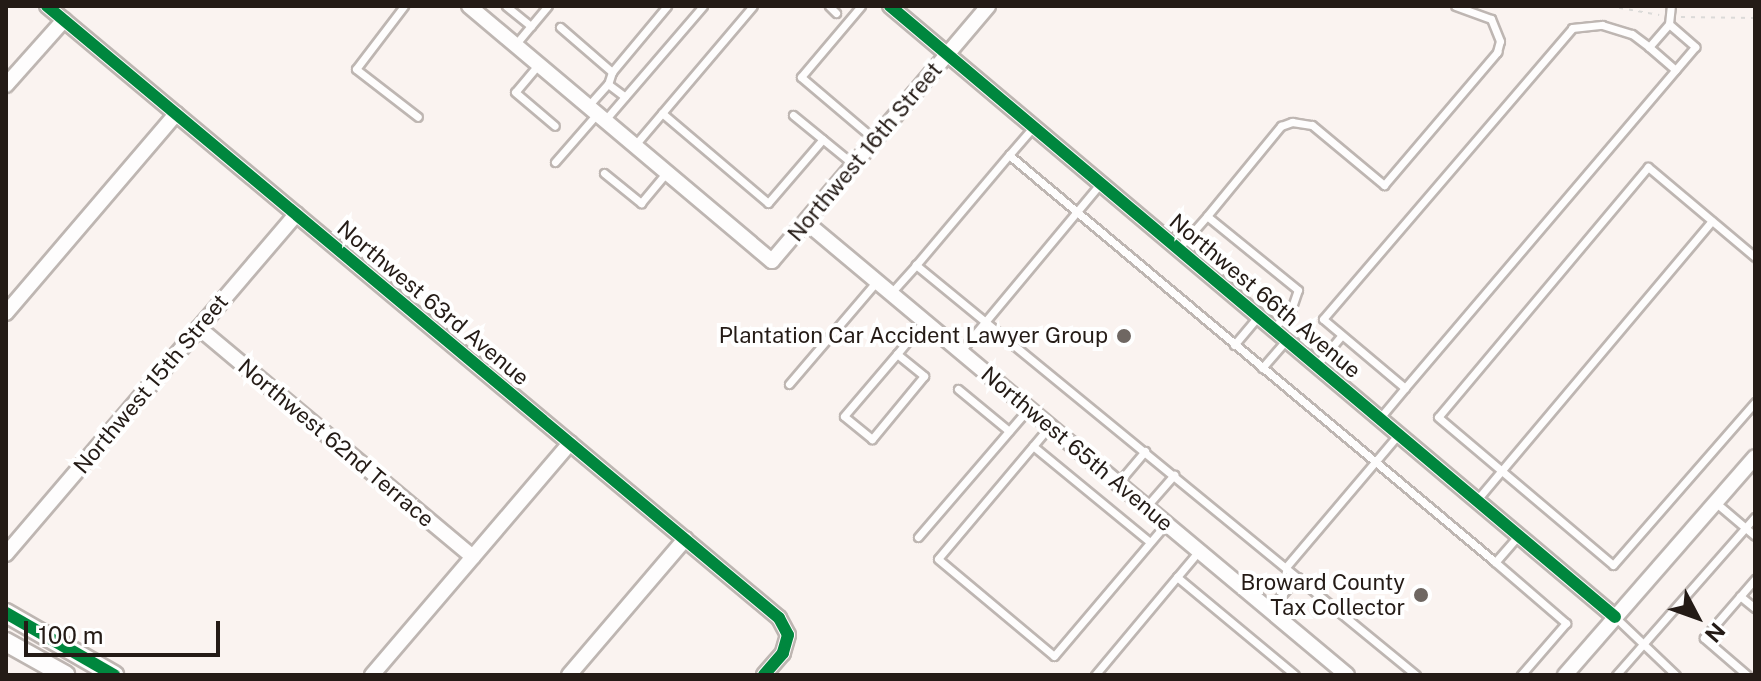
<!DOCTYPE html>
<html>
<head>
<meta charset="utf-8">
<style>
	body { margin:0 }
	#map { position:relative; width:1761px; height:681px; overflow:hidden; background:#faf3f0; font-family:"Public Sans",sans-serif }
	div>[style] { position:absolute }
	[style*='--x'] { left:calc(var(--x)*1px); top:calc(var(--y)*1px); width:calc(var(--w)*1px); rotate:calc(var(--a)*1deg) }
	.path>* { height:2px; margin-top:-1px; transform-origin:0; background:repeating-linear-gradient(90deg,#dbdad8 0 4px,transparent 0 10px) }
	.roads { filter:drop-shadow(2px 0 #beb6b2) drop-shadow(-2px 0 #beb6b2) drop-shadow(0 2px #beb6b2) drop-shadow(0 -2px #beb6b2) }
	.lane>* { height:7px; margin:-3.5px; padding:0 3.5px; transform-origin:3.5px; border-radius:3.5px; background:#fefdfd }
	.street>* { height:14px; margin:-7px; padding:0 7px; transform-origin:7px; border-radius:7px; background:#fefdfd }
	.secondary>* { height:18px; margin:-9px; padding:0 9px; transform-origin:9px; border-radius:9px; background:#fefdfd }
	.cycleway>* { height:12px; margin:-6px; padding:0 6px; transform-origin:6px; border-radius:6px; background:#00873e }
	.dots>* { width:22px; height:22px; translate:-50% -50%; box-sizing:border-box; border:4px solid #fff; border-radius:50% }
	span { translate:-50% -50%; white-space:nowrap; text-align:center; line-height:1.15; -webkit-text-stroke:8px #fff; paint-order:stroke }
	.street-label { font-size:22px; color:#241b16 }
	.poi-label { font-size:22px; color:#241b16 }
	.right { translate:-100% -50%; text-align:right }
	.frame { position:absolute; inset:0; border:8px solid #241b16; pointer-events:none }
	.north { position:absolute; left:1657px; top:577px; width:80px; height:80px; -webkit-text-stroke:6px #fff; paint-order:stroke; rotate:131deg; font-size:22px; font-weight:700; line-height:32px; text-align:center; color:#241b16 }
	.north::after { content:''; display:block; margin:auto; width:28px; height:36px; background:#241b16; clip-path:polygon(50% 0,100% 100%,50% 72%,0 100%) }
	.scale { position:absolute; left:24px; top:621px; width:196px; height:36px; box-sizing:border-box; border:4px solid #241b16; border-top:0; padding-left:10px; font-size:24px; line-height:28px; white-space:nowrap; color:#241b16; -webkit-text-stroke:6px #fff; paint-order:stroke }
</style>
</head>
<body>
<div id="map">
	<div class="path">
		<div style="--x:1609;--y:6;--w:51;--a:10.2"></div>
		<div style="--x:1681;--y:17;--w:74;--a:0.8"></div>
	</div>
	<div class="roads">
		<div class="lane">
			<div style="--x:404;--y:6;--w:79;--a:127.3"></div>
			<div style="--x:356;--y:69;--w:78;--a:37.7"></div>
			<div style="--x:506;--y:6;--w:32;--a:39"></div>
			<div style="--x:531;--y:26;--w:26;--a:-50"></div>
			<div style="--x:829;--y:6;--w:10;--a:45"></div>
			<div style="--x:861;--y:6;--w:93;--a:130.2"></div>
			<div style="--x:801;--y:77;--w:96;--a:40.3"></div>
			<div style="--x:1669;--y:24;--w:35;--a:41"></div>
			<div style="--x:1695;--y:47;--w:448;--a:130.4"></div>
			<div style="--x:1405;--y:388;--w:107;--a:-139.9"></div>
			<div style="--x:1323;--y:319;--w:383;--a:-49.4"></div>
			<div style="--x:1572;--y:28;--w:30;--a:-6"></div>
			<div style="--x:1602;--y:25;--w:31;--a:17"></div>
			<div style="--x:1632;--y:34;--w:21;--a:37"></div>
			<div style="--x:1649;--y:47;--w:30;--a:-49"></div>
			<div style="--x:1669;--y:24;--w:18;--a:-84"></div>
			<div style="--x:560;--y:27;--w:69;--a:40.9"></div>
			<div style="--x:612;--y:72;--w:86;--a:-50.2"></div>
			<div style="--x:515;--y:45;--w:25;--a:-50"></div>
			<div style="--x:1649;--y:47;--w:35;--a:41"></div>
			<div style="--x:538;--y:65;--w:35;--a:130"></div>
			<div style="--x:515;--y:92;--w:52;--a:40.4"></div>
			<div style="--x:612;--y:72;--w:13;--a:108"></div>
			<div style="--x:608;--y:84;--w:21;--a:37"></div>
			<div style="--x:588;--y:106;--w:30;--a:-48"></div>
			<div style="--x:662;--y:113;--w:139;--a:40.3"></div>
			<div style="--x:768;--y:203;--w:84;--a:-49.3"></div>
			<div style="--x:793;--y:115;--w:77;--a:39.2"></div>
			<div style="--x:605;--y:120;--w:150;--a:-49.3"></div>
			<div style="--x:635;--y:145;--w:182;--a:-49.7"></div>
			<div style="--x:1009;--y:155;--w:37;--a:-49"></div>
			<div style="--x:555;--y:162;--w:62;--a:-48.9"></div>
			<div style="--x:604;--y:173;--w:48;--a:39"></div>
			<div style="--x:641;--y:203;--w:39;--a:-50"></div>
			<div style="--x:1178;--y:249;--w:44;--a:-48.7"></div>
			<div style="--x:1755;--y:257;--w:140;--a:-139.9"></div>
			<div style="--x:1648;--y:167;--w:326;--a:130"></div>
			<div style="--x:1438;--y:417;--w:229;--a:40.2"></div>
			<div style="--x:1613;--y:565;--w:216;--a:-48.9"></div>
			<div style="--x:891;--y:293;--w:38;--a:-48"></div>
			<div style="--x:1273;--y:329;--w:26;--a:-47"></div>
			<div style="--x:1291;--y:310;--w:21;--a:-71"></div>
			<div style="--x:1298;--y:290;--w:117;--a:-140.9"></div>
			<div style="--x:1207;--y:216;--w:117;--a:-50.6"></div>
			<div style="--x:1281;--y:126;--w:12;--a:-20"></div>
			<div style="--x:1292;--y:122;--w:20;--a:9"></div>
			<div style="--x:1312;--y:125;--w:94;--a:39.8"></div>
			<div style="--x:1384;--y:185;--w:175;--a:-49.6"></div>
			<div style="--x:1497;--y:52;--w:11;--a:-75"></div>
			<div style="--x:1500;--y:41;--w:24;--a:-112"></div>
			<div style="--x:1491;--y:19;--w:38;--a:-160"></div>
			<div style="--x:1234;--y:345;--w:38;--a:-50"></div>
			<div style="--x:960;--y:352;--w:219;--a:-50.2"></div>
			<div style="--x:897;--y:354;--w:35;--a:39"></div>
			<div style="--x:924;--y:376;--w:82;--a:129.5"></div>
			<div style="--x:872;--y:439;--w:36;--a:-141"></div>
			<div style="--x:844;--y:416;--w:82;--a:-49.5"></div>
			<div style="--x:897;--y:354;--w:43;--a:-50.7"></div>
			<div style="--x:1316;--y:366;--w:40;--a:-50"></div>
			<div style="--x:1262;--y:368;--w:37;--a:-49"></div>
			<div style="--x:789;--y:384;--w:134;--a:-49.5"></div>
			<div style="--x:958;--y:389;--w:66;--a:39.5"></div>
			<div style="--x:1379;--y:419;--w:40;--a:-50"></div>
			<div style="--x:1049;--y:427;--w:172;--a:130.1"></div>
			<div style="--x:938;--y:559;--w:151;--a:39.9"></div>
			<div style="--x:1054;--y:656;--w:173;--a:-49.7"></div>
			<div style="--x:1033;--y:446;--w:151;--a:39.4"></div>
			<div style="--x:1118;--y:483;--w:42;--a:-49.8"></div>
			<div style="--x:1476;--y:501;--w:366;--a:-49.9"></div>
			<div style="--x:1715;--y:502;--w:52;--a:40.4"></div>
			<div style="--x:1146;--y:507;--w:43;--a:-48.8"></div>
			<div style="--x:1518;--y:536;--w:35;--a:131"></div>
			<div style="--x:1495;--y:562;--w:94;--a:40.7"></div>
			<div style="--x:1566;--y:623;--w:69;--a:130.9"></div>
			<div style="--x:918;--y:537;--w:169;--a:-49.3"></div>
			<div style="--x:1286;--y:567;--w:173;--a:-49.7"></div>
			<div style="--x:1177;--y:577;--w:34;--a:-50"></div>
			<div style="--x:1740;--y:596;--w:19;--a:39"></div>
			<div style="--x:1269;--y:609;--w:43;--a:-47.8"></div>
			<div style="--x:1615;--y:617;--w:84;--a:43.6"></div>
			<div style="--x:1095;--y:675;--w:128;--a:-50.1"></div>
			<div style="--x:1177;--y:577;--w:153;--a:39.7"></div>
			<div style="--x:1416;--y:675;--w:647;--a:-140.65"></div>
			<div style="--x:916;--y:265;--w:144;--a:-49.8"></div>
			<div style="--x:1009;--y:155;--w:634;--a:39.94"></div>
			<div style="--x:1616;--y:675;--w:210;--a:-48.7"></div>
			<div style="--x:1747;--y:675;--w:57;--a:-139.3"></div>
			<div style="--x:1704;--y:638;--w:78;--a:-49.2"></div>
		</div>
		<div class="street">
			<div style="--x:47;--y:6;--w:954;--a:39.9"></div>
			<div style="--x:779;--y:618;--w:19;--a:62"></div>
			<div style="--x:788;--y:635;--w:19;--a:106"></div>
			<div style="--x:783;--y:653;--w:29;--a:131"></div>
			<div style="--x:469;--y:6;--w:396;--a:40.1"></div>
			<div style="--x:772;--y:261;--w:334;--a:-49.7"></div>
			<div style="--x:890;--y:6;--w:948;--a:40.12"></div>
			<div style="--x:6;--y:85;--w:87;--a:-48.3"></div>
			<div style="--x:807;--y:223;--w:704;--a:39.93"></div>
			<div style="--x:6;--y:313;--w:262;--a:-49.5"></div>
			<div style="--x:199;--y:328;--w:357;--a:39.9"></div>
			<div style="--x:6;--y:554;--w:447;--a:-49.5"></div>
			<div style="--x:372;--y:675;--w:305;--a:-49.5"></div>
			<div style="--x:569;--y:675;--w:179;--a:-49.5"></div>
			<div style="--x:1565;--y:675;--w:289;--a:-48.9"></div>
		</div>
		<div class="secondary">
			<div style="--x:6;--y:613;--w:125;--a:29.9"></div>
			<div style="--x:6;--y:642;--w:68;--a:29.2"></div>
		</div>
	</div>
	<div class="cycleway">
		<div style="--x:47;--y:6;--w:954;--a:39.9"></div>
		<div style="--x:779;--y:618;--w:19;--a:62"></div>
		<div style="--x:788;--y:635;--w:19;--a:106"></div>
		<div style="--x:783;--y:653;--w:29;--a:131"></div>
		<div style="--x:890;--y:6;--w:948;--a:40.12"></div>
		<div style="--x:6;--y:613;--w:125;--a:29.9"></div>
	</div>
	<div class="dots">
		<div style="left:1124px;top:336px;background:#6f6762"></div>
		<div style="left:1421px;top:595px;background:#6f6762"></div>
	</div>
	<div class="street-label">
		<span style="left:865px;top:152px;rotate:-50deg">Northwest 16th Street</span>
		<span style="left:1265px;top:296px;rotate:40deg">Northwest 66th Avenue</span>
		<span style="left:433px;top:303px;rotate:40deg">Northwest 63rd Avenue</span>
		<span style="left:151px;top:384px;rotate:-50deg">Northwest 15th Street</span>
		<span style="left:336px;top:443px;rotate:40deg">Northwest 62nd Terrace</span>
		<span style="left:1077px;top:449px;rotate:40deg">Northwest 65th Avenue</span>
	</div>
	<div class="poi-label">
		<span class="right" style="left:1108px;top:336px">Plantation Car Accident Lawyer Group</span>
		<span class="right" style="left:1405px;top:595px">Broward County<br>Tax Collector</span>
	</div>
	<div class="frame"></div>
	<div class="north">N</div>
	<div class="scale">100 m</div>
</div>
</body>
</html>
